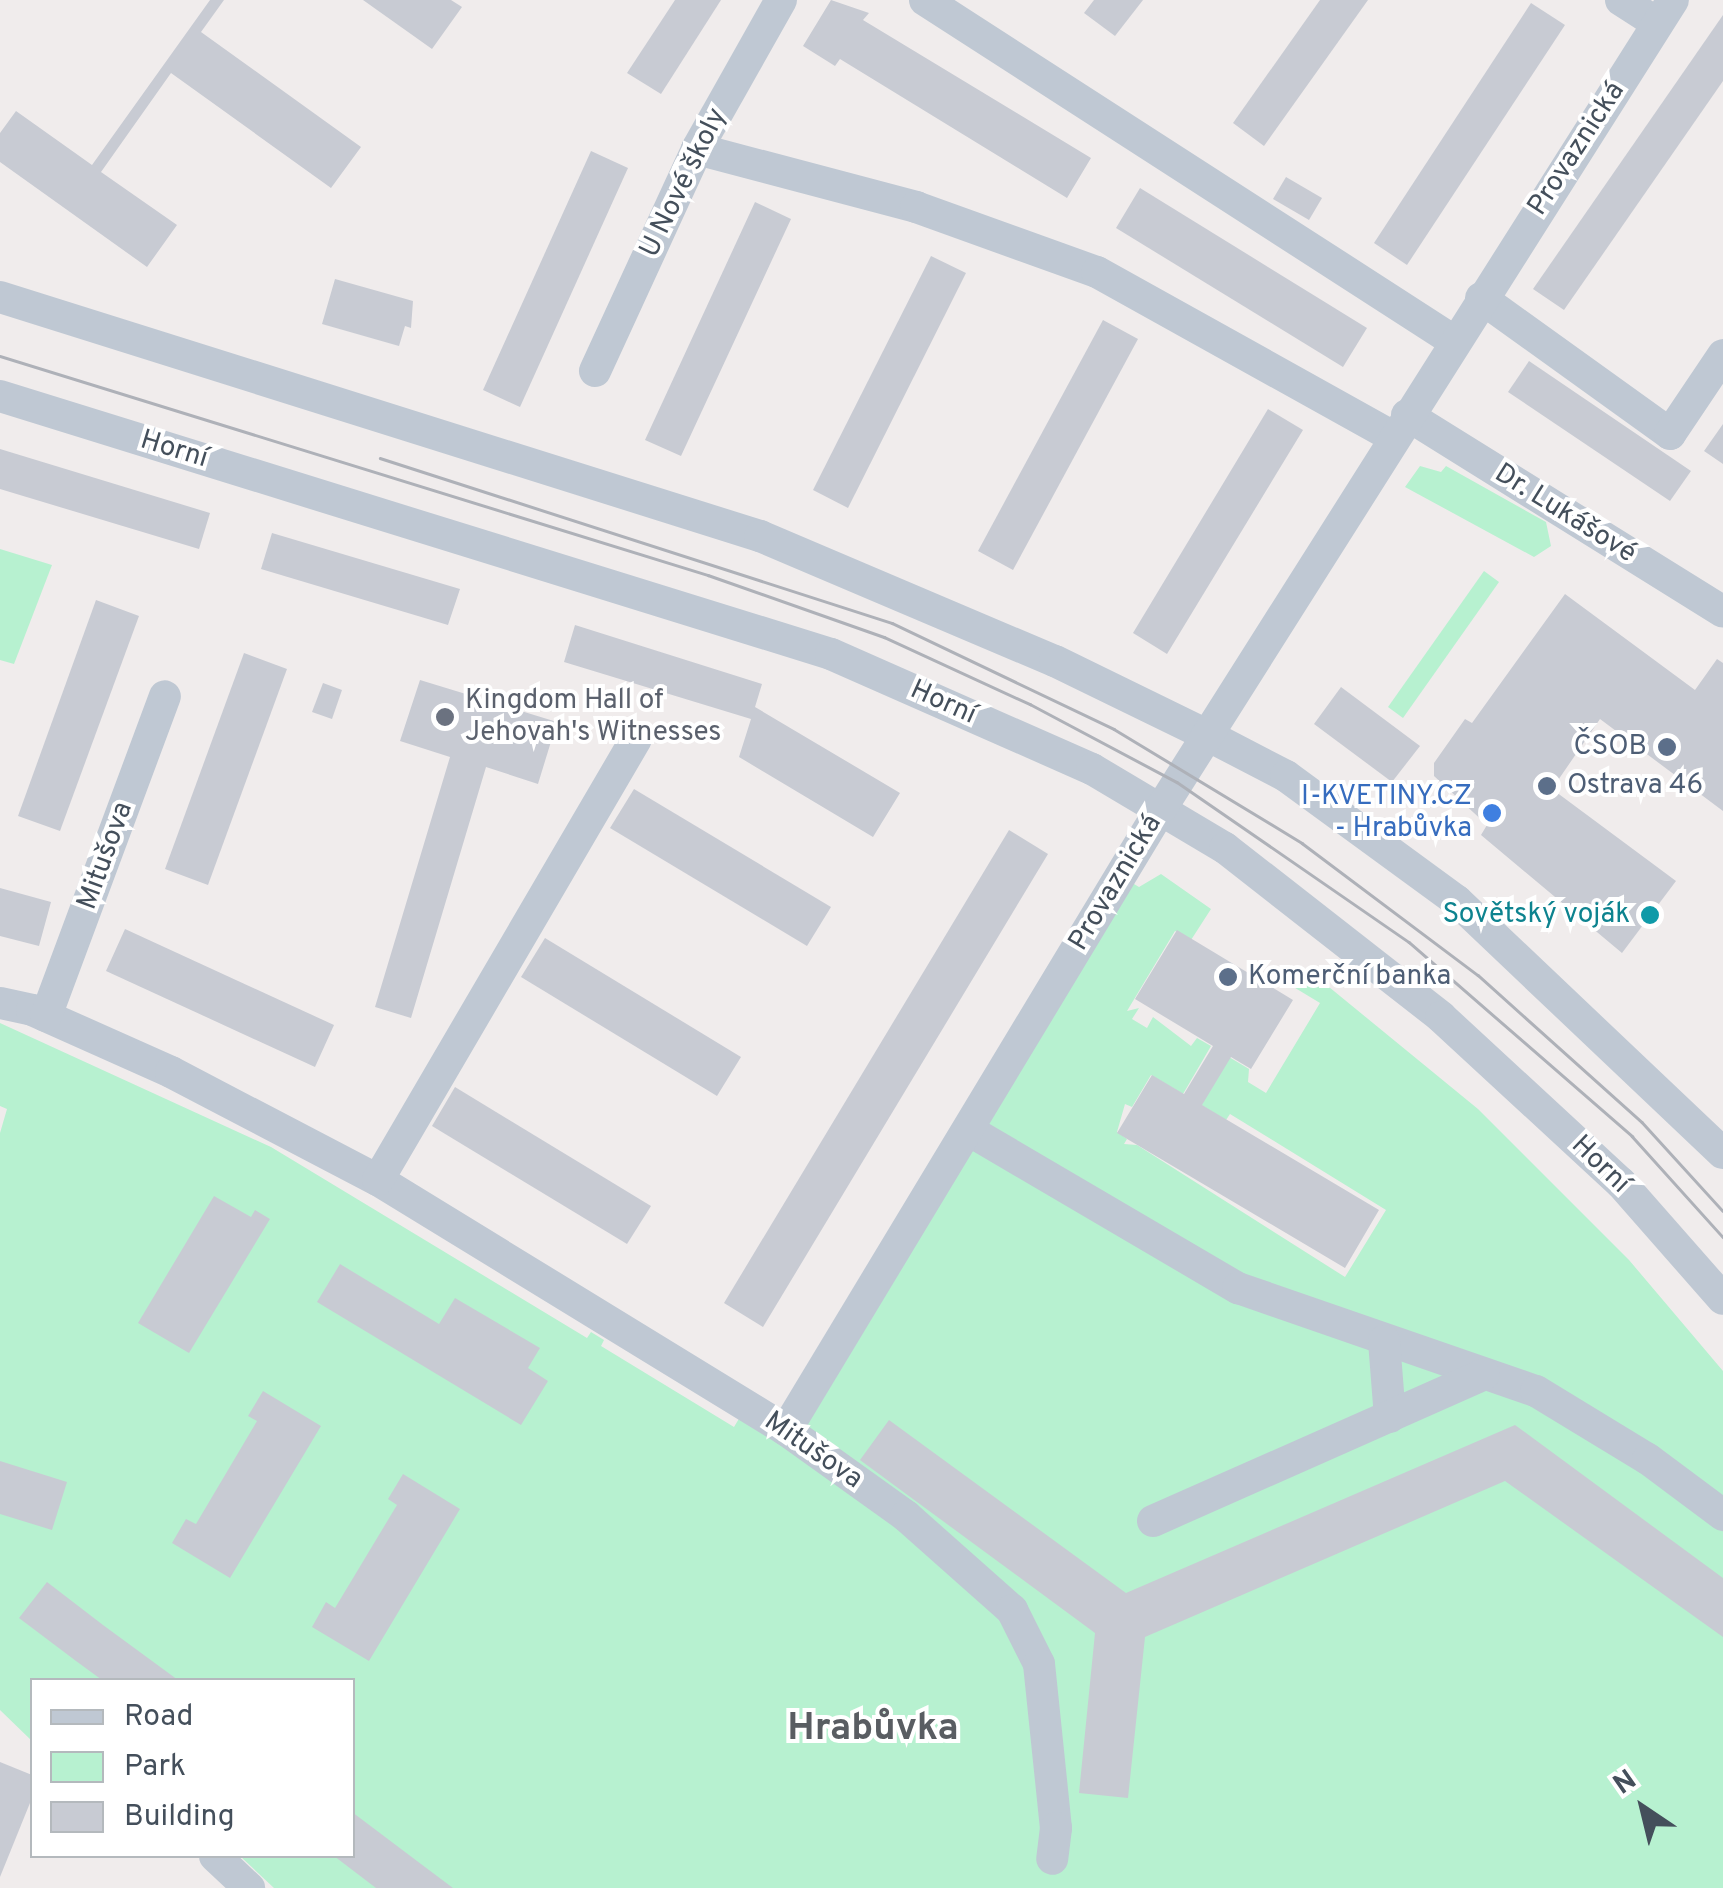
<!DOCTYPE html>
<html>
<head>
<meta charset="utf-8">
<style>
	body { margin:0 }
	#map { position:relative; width:1723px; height:1888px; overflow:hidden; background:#f0ecec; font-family:Overpass,sans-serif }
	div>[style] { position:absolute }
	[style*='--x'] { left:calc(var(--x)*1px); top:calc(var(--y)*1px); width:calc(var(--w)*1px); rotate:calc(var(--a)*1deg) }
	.green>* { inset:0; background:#b7f1d0 }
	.building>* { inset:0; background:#c8cbd3 }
	.street>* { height:32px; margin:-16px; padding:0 16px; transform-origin:16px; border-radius:16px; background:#bfc8d3 }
	.tram>* { height:2.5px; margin:-1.25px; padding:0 1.25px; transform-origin:1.25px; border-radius:1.25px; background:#aeb1b8 }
	.dots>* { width:28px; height:28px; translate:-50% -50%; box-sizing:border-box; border:5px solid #fff; border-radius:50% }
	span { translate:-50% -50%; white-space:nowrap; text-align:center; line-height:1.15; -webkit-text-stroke:8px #fff; paint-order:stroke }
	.street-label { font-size:28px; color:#444f5b }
	.worship-label { font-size:28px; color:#5b616d }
	.left { translate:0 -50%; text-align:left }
	.service-label { font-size:28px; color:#4e5e75 }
	.right { translate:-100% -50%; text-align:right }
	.shop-label { font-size:28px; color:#366cbe }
	.culture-label { font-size:28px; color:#0d838f }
	.district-label { font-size:38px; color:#595d62; font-weight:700 }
	.legend { position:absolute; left:30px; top:1678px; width:325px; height:180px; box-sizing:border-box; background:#fff; border:2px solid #b4b9bd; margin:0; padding:12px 18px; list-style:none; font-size:30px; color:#444f5b }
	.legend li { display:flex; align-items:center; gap:20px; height:50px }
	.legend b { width:50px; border:2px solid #b4b9bd }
	.north { position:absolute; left:1593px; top:1758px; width:100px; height:100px; -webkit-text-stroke:8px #fff; paint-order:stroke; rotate:325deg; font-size:28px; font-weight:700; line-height:40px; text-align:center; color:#444f5b }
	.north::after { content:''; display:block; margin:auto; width:35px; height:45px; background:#444f5b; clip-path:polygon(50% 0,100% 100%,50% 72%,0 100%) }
</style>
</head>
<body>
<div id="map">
	<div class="green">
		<div style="clip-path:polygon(1420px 466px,1441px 472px,1446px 466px,1546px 522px,1551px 546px,1534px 557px,1405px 487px)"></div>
		<div style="clip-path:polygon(0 549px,52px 565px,14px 664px,0 660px)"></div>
		<div style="clip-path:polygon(1484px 571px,1499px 582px,1403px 718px,1388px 707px)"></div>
		<div style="clip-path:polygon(1161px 874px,1211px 909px,1191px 940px,1175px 931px,1127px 1011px,1139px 1008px,1132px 1019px,1147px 1028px,1153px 1017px,1191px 1046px,1197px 1038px,1211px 1046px,1183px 1094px,1151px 1075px,1132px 1107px,1125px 1104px,1117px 1132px,1127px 1139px,1124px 1144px,1137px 1145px,1345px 1277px,1386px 1210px,1230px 1114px,1226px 1120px,1201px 1105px,1229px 1057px,1249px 1069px,1248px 1082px,1266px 1093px,1320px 1003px,1277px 977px,1270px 987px,1250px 976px,1283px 971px,1318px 978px,1478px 1109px,1629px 1260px,1723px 1371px,1723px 1888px,274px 1888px,240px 1856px,352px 1856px,352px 1680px,32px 1680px,32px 1741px,0 1710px,0 1133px,7px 1109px,0 1106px,0 1023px,271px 1147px,587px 1338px,591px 1332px,604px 1340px,601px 1346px,734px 1427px,740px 1417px,789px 1446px,1129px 881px,1139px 887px)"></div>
	</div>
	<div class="building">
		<div style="clip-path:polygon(210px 0,224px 0,201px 32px,361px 147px,331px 188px,171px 73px,101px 172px,177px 225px,147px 267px,0 162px,0 133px,16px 111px,92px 165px)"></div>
		<div style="clip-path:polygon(363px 0,451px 0,462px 7px,432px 49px)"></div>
		<div style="clip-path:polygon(675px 0,721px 0,661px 94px,627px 73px)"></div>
		<div style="clip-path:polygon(831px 0,869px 13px,863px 20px,1091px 158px,1067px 198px,840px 59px,835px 66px,803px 46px)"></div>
		<div style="clip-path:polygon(1094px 0,1143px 0,1115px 36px,1084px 13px)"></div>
		<div style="clip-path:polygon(1320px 0,1368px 0,1264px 146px,1233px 123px)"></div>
		<div style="clip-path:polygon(1531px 3px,1565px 25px,1407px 265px,1374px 243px)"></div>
		<div style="clip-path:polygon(1723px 15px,1723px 81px,1564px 310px,1533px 289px)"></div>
		<div style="clip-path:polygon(591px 151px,628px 168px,520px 407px,483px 390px)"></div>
		<div style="clip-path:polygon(1286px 177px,1322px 198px,1309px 220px,1273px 199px)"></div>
		<div style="clip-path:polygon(1140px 188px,1367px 328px,1343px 367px,1116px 228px)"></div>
		<div style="clip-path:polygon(755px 202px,791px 219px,681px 456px,645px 440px)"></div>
		<div style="clip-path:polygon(931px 256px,966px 273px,848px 508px,813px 490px)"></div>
		<div style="clip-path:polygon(335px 279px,413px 301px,411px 328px,405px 326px,399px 346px,322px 324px)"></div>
		<div style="clip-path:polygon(1103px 320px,1138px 339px,1013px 570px,978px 551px)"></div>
		<div style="clip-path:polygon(1529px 361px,1691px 471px,1670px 501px,1508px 392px)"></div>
		<div style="clip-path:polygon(1268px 409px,1303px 430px,1167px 654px,1133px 633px)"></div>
		<div style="clip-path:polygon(1723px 424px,1723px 464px,1704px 451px)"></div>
		<div style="clip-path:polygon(0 449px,210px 513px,199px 549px,0 489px)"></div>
		<div style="clip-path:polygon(272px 533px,460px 589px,448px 625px,261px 569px)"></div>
		<div style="clip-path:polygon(1565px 594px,1695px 690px,1717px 659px,1723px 663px,1723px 811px,1600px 719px,1552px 789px,1676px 881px,1622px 953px,1481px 835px,1487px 825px,1434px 776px,1434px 763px,1465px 719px,1472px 723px)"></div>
		<div style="clip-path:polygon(96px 600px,139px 616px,60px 831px,18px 816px)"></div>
		<div style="clip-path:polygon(575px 625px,762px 684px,755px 707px,900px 793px,873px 837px,739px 757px,751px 719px,564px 662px)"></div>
		<div style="clip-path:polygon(244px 653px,287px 669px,208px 885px,165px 869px)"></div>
		<div style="clip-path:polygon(420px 680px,557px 722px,538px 784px,486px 767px,411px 1018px,375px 1007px,450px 757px,400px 741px)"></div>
		<div style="clip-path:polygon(323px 683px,342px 690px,332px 719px,312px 712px)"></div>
		<div style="clip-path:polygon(1341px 687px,1420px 746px,1392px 782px,1314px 724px)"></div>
		<div style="clip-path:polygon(634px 789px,831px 907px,807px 946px,610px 828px)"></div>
		<div style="clip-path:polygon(1009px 830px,1048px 854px,763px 1327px,724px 1303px)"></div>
		<div style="clip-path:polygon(0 888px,51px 902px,39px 946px,0 936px)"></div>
		<div style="clip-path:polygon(125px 929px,334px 1025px,315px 1067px,106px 971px)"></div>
		<div style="clip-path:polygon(1177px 930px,1293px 1000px,1251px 1069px,1231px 1057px,1202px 1105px,1379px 1210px,1345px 1268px,1117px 1133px,1152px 1075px,1184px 1094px,1213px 1046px,1135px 999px)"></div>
		<div style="clip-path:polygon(545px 938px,741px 1057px,717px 1096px,521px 977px)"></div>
		<div style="clip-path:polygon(455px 1087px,651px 1206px,627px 1244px,432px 1126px)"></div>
		<div style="clip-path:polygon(214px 1196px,251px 1217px,255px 1210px,270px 1219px,189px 1353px,138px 1323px)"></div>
		<div style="clip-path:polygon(340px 1264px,439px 1324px,455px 1298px,540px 1348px,528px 1368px,548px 1381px,521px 1425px,317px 1302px)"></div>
		<div style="clip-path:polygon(263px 1391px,321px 1426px,230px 1578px,172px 1543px,186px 1519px,196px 1524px,257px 1421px,248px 1416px)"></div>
		<div style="clip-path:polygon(889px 1420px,1126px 1593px,1515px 1425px,1723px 1578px,1723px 1637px,1505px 1481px,1145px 1637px,1128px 1798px,1079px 1793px,1095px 1633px,860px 1460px)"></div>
		<div style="clip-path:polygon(0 1461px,67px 1482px,52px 1530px,0 1514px)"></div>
		<div style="clip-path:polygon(403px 1474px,460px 1509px,369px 1661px,312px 1627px,326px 1602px,335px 1608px,397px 1505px,388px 1499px)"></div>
		<div style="clip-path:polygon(47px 1582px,103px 1625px,178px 1680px,102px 1680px,76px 1661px,19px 1618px)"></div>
		<div style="clip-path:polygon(0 1762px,32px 1775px,32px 1798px,0 1877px)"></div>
		<div style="clip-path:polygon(352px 1812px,417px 1861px,453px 1888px,376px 1888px,334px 1856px,352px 1856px)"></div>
	</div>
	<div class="street">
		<div style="--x:925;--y:0;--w:629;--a:32.81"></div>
		<div style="--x:1621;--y:0;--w:43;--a:32.6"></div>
		<div style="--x:697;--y:149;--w:227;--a:14.8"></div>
		<div style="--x:916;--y:207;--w:192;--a:19.8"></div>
		<div style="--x:1097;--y:272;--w:339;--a:29.1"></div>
		<div style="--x:0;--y:297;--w:797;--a:17.46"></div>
		<div style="--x:760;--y:536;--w:320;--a:23"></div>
		<div style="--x:1055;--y:661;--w:169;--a:26"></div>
		<div style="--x:1207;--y:735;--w:89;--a:27.4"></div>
		<div style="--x:1286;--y:776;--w:212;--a:36.2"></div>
		<div style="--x:1457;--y:901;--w:366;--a:43.5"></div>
		<div style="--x:1481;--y:298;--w:233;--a:35.7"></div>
		<div style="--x:1670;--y:434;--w:95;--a:-56.1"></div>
		<div style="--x:595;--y:371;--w:244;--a:-65.3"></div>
		<div style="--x:697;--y:149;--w:171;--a:-60.6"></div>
		<div style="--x:0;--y:396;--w:870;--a:17.25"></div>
		<div style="--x:831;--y:654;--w:285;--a:23.8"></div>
		<div style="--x:1092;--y:769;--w:155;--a:30.7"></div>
		<div style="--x:1225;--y:848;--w:274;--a:38"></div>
		<div style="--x:1441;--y:1017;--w:245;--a:42.7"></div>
		<div style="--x:1621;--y:1183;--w:154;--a:48.7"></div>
		<div style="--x:1407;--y:415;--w:372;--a:31.9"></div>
		<div style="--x:0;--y:1003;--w:33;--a:12"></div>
		<div style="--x:32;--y:1010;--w:152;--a:24"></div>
		<div style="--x:171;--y:1072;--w:233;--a:27.6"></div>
		<div style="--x:378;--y:1180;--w:479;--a:31.5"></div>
		<div style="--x:786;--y:1430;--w:148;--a:35.6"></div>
		<div style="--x:906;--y:1516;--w:142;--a:41.6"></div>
		<div style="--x:1012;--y:1610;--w:60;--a:63.4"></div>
		<div style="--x:1039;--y:1664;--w:165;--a:84.1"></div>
		<div style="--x:1056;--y:1828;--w:31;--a:97"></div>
		<div style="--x:46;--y:1016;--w:341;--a:-69.6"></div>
		<div style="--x:970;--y:1131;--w:311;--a:30.4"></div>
		<div style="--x:1238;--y:1288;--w:315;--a:19.1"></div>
		<div style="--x:1536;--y:1391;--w:131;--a:31.3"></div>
		<div style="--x:1648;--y:1459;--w:94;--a:36.7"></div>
		<div style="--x:378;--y:1180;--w:511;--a:-59.67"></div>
		<div style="--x:1384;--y:1341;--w:76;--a:85.5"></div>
		<div style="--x:786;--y:1430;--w:728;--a:-58.89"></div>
		<div style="--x:1162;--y:807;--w:955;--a:-57.66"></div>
		<div style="--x:1153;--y:1521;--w:362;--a:-23.9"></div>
		<div style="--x:215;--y:1856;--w:47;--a:43.3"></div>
	</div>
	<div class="tram">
		<div style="--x:0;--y:356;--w:741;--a:17.19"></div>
		<div style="--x:708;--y:575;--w:187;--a:19.4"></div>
		<div style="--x:884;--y:637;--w:161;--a:24.7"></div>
		<div style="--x:1030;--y:704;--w:166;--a:28"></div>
		<div style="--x:1177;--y:782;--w:282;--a:34.6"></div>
		<div style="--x:1409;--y:942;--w:296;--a:41"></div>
		<div style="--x:1632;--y:1136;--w:136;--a:48"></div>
		<div style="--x:380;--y:458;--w:538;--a:17.86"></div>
		<div style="--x:892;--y:623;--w:246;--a:25.5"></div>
		<div style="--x:1114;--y:729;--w:220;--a:31.2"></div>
		<div style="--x:1302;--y:843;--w:220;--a:36.9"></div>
		<div style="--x:1478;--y:975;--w:220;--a:41.9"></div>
		<div style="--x:1642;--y:1122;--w:120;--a:47.7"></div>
	</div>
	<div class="dots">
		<div style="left:445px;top:717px;background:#6b7280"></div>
		<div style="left:1667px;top:747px;background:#5c6f8a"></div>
		<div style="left:1547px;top:786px;background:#5c6f8a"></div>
		<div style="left:1492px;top:813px;background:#3f7fe0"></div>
		<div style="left:1650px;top:915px;background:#0f9aa8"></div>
		<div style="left:1228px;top:977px;background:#5c6f8a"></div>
	</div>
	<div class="street-label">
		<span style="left:1577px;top:149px;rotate:-57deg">Provaznická</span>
		<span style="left:684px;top:183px;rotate:-64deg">U Nové školy</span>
		<span style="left:174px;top:450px;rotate:17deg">Horní</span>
		<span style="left:1565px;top:514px;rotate:32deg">Dr. Lukášové</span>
		<span style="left:943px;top:703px;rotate:24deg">Horní</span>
		<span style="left:106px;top:856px;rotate:-70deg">Mitušova</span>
		<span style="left:1116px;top:883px;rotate:-59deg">Provaznická</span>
		<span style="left:1600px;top:1165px;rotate:44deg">Horní</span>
		<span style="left:813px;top:1451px;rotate:35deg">Mitušova</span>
	</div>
	<div class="worship-label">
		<span class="left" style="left:465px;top:717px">Kingdom Hall of<br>Jehovah's Witnesses</span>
	</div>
	<div class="service-label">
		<span class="right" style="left:1647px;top:747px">ČSOB</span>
		<span class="left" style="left:1567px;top:786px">Ostrava 46</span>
		<span class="left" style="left:1248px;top:977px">Komerční banka</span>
	</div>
	<div class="shop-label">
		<span class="right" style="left:1472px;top:813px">I-KVETINY.CZ<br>- Hrabůvka</span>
	</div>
	<div class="culture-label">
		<span class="right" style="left:1630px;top:915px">Sovětský voják</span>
	</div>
	<div class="district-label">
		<span style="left:873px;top:1730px">Hrabůvka</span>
	</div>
	<ul class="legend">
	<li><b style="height:12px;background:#bfc8d3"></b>Road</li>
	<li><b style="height:28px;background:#b7f1d0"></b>Park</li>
	<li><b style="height:28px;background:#c8cbd3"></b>Building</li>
	</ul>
	<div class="north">N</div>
</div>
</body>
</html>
